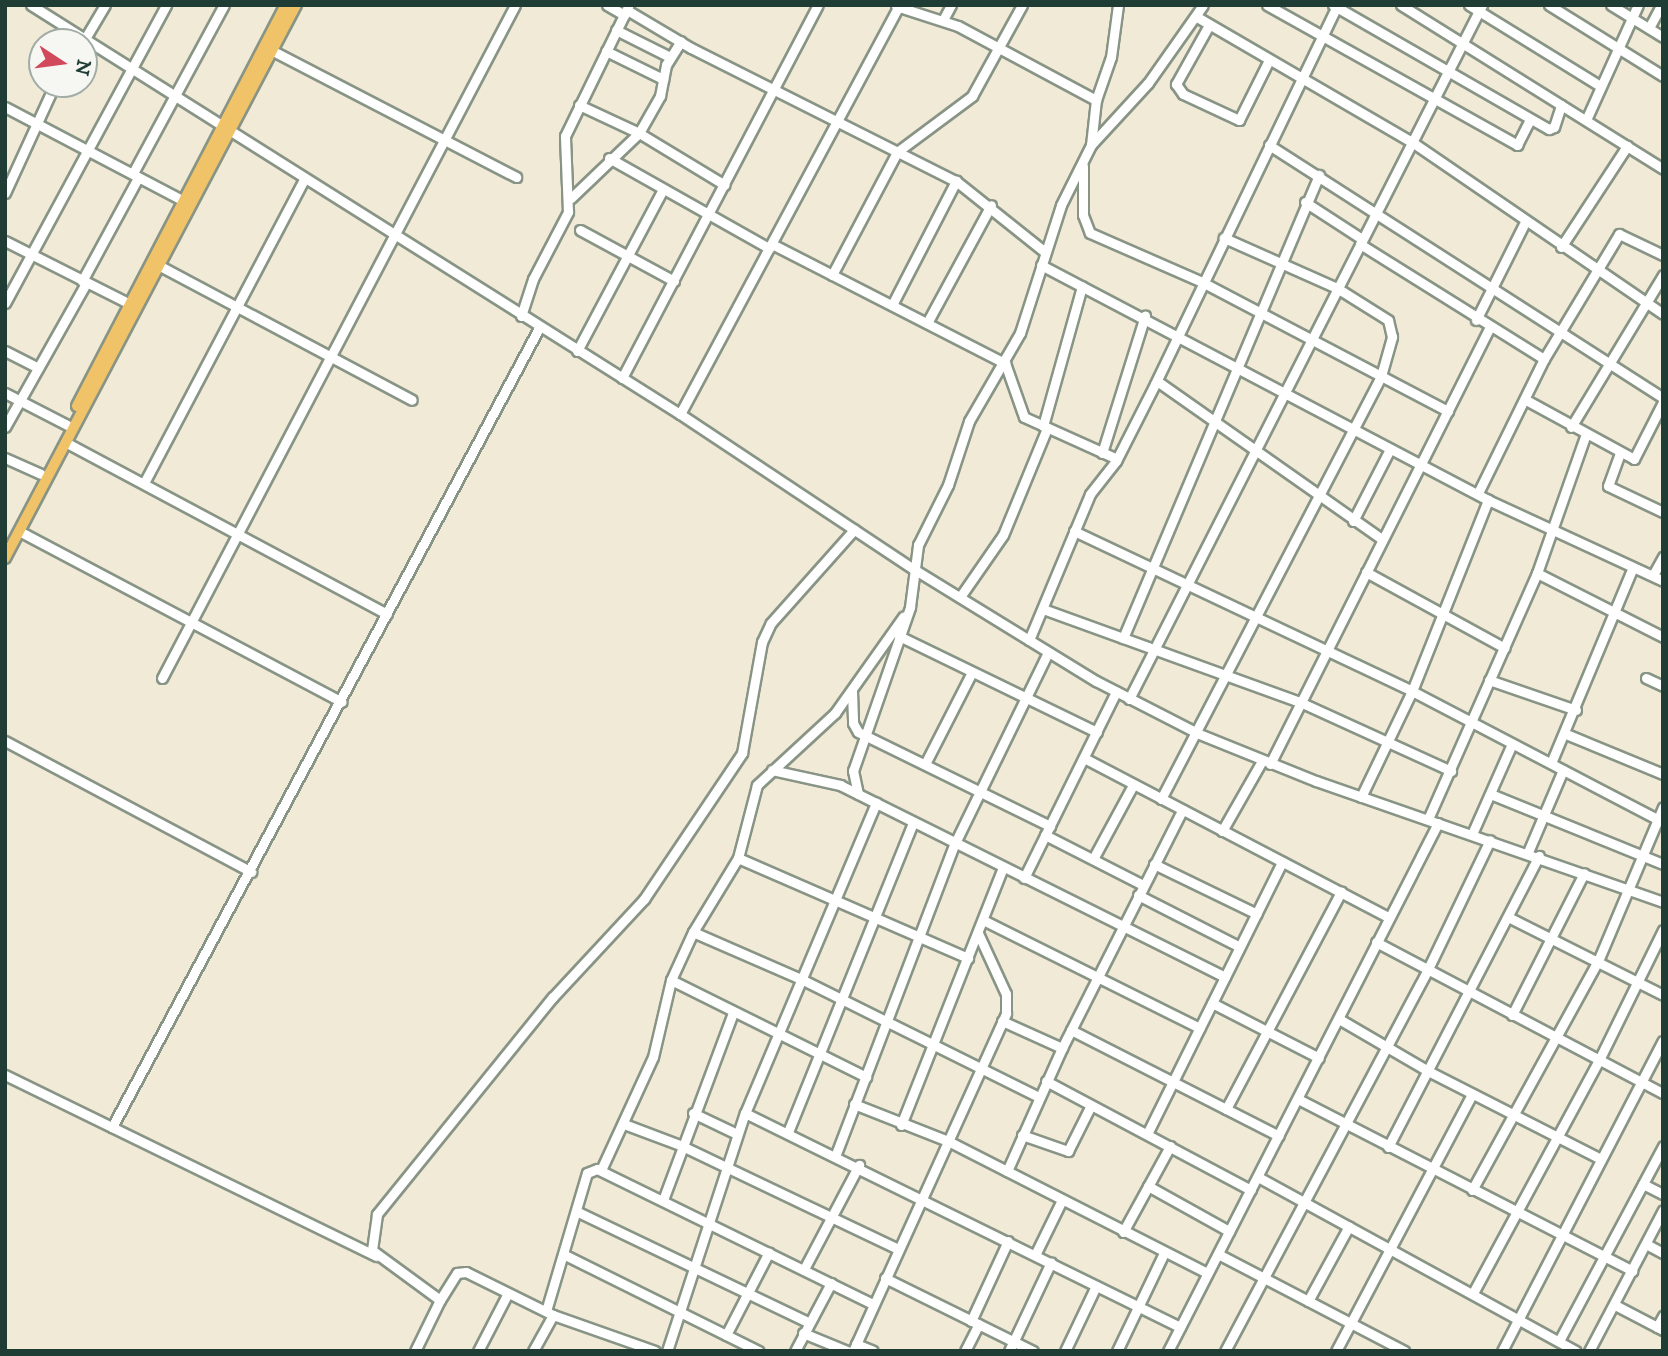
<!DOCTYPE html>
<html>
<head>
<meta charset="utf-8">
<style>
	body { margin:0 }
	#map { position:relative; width:1668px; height:1356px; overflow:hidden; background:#f1ead6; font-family:"IM FELL DW Pica",serif }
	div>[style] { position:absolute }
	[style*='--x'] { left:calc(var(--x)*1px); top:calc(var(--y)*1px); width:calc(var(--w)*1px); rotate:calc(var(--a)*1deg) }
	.roads { filter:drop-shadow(2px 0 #889485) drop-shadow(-2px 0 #889485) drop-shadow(0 2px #889485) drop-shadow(0 -2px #889485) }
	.minor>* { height:9px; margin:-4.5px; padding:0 4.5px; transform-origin:4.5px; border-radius:4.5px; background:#fff }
	.major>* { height:10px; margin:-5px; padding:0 5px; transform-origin:5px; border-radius:5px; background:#f1c369 }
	span { translate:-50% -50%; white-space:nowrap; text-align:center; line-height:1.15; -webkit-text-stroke:5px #f6f6f2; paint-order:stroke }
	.frame { position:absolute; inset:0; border:7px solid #1f3d34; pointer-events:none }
	.north { position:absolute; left:28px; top:28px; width:70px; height:70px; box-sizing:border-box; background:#f6f6f2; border:2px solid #a0aca6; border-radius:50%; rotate:103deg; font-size:19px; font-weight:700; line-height:28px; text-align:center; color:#1f3d34 }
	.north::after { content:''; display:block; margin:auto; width:24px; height:32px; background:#d1495b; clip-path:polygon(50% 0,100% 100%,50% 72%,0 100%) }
</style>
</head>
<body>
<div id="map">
	<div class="roads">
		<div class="minor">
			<div style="--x:31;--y:5;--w:767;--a:32.22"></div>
			<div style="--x:680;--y:414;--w:464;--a:-61.8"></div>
			<div style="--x:607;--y:5;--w:20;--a:30"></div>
			<div style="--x:1267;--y:5;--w:287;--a:29.2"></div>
			<div style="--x:1517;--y:145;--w:29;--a:-63"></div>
			<div style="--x:1333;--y:5;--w:249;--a:29.9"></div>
			<div style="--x:1549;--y:129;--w:5;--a:-22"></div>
			<div style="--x:1554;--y:127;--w:23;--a:-72"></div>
			<div style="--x:1401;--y:5;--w:309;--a:32"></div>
			<div style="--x:1469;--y:5;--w:154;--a:31.7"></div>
			<div style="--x:1549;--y:5;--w:134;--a:31.9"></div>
			<div style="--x:1611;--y:5;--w:61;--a:31.6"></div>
			<div style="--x:896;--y:6;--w:65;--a:17.9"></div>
			<div style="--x:958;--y:26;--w:157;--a:28.2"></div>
			<div style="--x:627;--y:10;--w:74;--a:30.7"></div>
			<div style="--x:691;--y:48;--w:297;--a:26.7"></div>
			<div style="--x:956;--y:181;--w:114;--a:38.6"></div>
			<div style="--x:1197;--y:17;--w:249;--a:30.2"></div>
			<div style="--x:1412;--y:142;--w:304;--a:34.4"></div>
			<div style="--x:943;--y:20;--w:17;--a:-62"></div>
			<div style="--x:1209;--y:25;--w:68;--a:119.2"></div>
			<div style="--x:1176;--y:84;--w:12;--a:55"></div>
			<div style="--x:1183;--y:94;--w:62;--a:24.9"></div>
			<div style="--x:1239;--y:120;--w:67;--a:-63.4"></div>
			<div style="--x:1649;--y:28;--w:26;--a:-62"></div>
			<div style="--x:616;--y:30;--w:60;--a:26.6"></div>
			<div style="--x:83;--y:42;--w:43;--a:-59.3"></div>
			<div style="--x:273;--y:51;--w:274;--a:27.4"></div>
			<div style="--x:606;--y:51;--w:64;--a:26.2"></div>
			<div style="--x:579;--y:105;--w:66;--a:25"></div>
			<div style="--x:639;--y:133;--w:100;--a:31.2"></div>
			<div style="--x:5;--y:107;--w:202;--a:27.7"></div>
			<div style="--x:1586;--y:120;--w:126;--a:-65.7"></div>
			<div style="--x:1091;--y:145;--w:84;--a:-47.4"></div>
			<div style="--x:1148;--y:83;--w:95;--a:-54.8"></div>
			<div style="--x:1269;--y:145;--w:468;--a:32.7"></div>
			<div style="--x:609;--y:158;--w:184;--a:29.4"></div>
			<div style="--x:1083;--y:166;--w:49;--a:90"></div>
			<div style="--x:1083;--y:215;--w:19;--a:69"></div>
			<div style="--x:1090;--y:233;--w:122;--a:23.6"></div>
			<div style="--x:1202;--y:282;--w:278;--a:27.7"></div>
			<div style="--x:133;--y:173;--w:191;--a:-61.6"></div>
			<div style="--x:5;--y:193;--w:120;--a:-65.4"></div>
			<div style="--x:571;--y:198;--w:94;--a:-43.7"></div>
			<div style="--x:639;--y:133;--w:43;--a:-60.4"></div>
			<div style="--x:660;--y:96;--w:32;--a:-79"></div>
			<div style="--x:666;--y:65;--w:28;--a:-58"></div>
			<div style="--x:1305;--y:202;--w:68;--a:33"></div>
			<div style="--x:580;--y:230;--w:107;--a:28.5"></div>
			<div style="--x:5;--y:241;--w:140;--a:26.7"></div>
			<div style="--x:772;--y:244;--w:262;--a:27.1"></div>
			<div style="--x:1005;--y:363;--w:57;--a:70.6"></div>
			<div style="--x:1024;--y:417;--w:102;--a:24.3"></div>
			<div style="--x:1360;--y:244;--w:217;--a:32"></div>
			<div style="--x:1561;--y:247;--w:121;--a:-56.8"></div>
			<div style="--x:1041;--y:265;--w:505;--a:27.73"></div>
			<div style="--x:1488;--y:500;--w:193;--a:24.8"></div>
			<div style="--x:160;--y:266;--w:285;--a:28"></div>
			<div style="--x:832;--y:275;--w:139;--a:-62.1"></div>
			<div style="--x:897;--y:152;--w:94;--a:-36.7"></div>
			<div style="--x:972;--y:96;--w:104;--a:-61.2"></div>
			<div style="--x:82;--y:281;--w:117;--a:-61.5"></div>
			<div style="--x:5;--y:303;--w:339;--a:-61.6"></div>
			<div style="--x:892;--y:305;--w:140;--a:-62.7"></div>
			<div style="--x:521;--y:316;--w:39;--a:-72"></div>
			<div style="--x:533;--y:279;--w:76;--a:-62.4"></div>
			<div style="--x:568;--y:212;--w:76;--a:-92.3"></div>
			<div style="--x:565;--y:136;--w:144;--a:-64"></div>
			<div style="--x:1476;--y:320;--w:110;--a:-63.4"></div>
			<div style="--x:927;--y:323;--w:134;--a:-61.5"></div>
			<div style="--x:5;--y:351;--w:37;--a:27"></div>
			<div style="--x:577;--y:351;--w:183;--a:-62"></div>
			<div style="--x:622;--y:378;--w:421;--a:-62.3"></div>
			<div style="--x:1157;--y:381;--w:275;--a:35.1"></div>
			<div style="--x:5;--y:393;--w:70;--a:27.3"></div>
			<div style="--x:1526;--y:400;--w:123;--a:28.6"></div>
			<div style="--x:1634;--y:459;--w:64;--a:-63"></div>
			<div style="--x:680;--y:414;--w:278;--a:33.6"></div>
			<div style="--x:912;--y:568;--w:216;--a:31.6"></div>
			<div style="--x:1096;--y:681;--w:114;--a:27.2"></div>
			<div style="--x:1197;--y:733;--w:128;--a:22"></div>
			<div style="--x:1316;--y:781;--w:367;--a:19.2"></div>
			<div style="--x:1043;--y:426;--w:145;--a:-74.4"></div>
			<div style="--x:5;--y:427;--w:165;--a:-60.6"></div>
			<div style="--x:1571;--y:427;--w:178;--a:-58.8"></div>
			<div style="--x:65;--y:442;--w:365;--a:28.1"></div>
			<div style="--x:1102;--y:453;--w:144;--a:-72.6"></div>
			<div style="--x:1620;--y:453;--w:35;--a:110"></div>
			<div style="--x:1608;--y:486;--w:61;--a:25.3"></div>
			<div style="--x:5;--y:458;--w:39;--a:24"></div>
			<div style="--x:144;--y:483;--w:344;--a:-62.2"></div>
			<div style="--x:1479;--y:491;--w:147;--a:-63.8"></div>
			<div style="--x:1544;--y:359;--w:146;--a:-59"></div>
			<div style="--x:1619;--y:234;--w:49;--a:25.5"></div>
			<div style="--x:1353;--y:521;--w:81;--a:-62.8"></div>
			<div style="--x:19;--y:531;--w:365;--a:27.9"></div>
			<div style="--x:1074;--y:531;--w:374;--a:25.3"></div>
			<div style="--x:1412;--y:691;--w:283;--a:27.6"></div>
			<div style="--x:1366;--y:572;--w:158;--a:28.7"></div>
			<div style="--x:1537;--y:573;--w:141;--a:26.9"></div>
			<div style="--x:1653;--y:575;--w:21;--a:-61"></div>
			<div style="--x:960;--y:597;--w:75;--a:-55.3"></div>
			<div style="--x:1003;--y:535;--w:116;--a:-67.6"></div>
			<div style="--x:1043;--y:609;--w:276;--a:19.9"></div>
			<div style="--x:1302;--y:703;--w:164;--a:24.5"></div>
			<div style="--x:899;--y:636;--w:220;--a:25.9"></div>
			<div style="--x:1123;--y:638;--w:503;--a:-67.06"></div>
			<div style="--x:1029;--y:640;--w:158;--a:-67.3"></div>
			<div style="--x:1090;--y:494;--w:42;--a:-51.8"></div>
			<div style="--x:1116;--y:461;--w:86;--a:-63.1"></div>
			<div style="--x:1155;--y:384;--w:420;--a:-64.3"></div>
			<div style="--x:162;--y:678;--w:760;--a:-62.32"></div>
			<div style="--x:1646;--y:678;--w:19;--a:25"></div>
			<div style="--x:1489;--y:680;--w:92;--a:19"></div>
			<div style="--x:852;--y:691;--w:32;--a:88"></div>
			<div style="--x:853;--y:723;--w:10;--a:61"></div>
			<div style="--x:858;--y:732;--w:214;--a:26.1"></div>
			<div style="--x:1129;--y:699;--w:779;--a:-63.04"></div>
			<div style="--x:1566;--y:734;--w:105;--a:22.4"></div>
			<div style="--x:5;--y:741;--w:279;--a:28"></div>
			<div style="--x:1084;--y:758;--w:343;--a:27.6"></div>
			<div style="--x:1551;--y:763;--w:212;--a:-67.3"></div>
			<div style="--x:925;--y:764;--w:103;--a:-62.9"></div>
			<div style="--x:1270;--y:764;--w:487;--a:-63.3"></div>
			<div style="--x:772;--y:770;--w:70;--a:12.4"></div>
			<div style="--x:840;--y:785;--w:430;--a:26.5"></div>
			<div style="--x:858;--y:794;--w:24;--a:-102"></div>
			<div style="--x:853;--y:771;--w:174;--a:-70.8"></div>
			<div style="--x:910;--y:607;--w:63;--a:-82.6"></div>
			<div style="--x:918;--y:545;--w:67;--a:-63.4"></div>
			<div style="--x:948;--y:485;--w:67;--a:-71.8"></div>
			<div style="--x:969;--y:421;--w:102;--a:-59.9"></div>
			<div style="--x:1020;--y:333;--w:134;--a:-72.2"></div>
			<div style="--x:1061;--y:205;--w:67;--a:-63.4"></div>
			<div style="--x:1091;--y:145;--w:45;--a:-83.7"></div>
			<div style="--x:1096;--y:100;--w:46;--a:-70.8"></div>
			<div style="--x:1111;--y:57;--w:52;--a:-82.3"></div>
			<div style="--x:1493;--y:795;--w:183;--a:22.1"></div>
			<div style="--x:1361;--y:797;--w:118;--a:-64.3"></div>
			<div style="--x:1412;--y:691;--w:206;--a:-68.3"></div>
			<div style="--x:1161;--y:799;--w:477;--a:-62.5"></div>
			<div style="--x:1381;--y:376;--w:41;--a:-74.2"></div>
			<div style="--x:1392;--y:337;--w:17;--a:-103"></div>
			<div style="--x:1388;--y:320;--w:60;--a:-147.9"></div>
			<div style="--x:1337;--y:288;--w:124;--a:-156.1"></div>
			<div style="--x:1428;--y:819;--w:269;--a:-66.1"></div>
			<div style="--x:1537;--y:573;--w:147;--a:-70.6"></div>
			<div style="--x:1222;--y:831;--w:81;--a:-60.3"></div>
			<div style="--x:1472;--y:834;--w:96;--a:-66.1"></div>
			<div style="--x:1045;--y:835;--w:110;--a:27"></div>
			<div style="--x:1528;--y:852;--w:89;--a:-66.9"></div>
			<div style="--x:738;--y:858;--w:251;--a:23.5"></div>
			<div style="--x:1093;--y:859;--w:84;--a:-61.6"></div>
			<div style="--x:1154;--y:864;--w:114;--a:25.9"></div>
			<div style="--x:1024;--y:878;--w:208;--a:-63.7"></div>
			<div style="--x:1138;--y:895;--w:114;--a:27"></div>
			<div style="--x:1510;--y:918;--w:171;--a:26.7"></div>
			<div style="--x:983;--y:920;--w:242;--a:26.5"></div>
			<div style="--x:693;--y:932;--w:118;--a:23.5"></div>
			<div style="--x:801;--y:979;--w:266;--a:26.4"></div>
			<div style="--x:1376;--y:942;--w:324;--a:27.8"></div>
			<div style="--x:671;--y:980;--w:218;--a:26.4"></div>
			<div style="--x:1212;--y:1003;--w:120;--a:27.2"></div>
			<div style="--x:1512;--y:1015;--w:159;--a:-63.1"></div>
			<div style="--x:1339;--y:1019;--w:103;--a:30.3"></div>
			<div style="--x:1428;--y:1071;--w:194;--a:27"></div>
			<div style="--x:1002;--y:1021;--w:66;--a:24.2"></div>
			<div style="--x:1071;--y:1030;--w:233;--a:27"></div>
			<div style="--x:5;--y:1075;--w:413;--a:26"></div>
			<div style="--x:1046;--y:1081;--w:232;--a:28"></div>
			<div style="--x:1298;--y:1099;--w:376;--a:27.2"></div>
			<div style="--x:854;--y:1104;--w:101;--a:21.5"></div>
			<div style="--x:948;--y:1141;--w:291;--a:27"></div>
			<div style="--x:1226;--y:1109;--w:246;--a:-62.1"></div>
			<div style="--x:693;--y:1113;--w:49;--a:25.5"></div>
			<div style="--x:745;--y:1113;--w:485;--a:26.2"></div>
			<div style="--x:624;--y:1124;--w:60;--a:20.6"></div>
			<div style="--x:680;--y:1145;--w:242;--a:25.5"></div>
			<div style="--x:901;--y:1125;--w:277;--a:-68.4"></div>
			<div style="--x:112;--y:1127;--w:906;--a:-61.88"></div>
			<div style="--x:788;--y:1132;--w:334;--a:-68"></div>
			<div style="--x:1147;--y:1134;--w:304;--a:-63.6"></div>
			<div style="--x:1022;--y:1135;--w:49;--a:19.2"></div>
			<div style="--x:1068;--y:1151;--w:51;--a:-63.4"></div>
			<div style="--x:1388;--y:1147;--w:328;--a:-62.6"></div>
			<div style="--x:836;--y:1154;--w:333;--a:-69.1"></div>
			<div style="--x:955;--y:843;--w:212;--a:-64"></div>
			<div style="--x:601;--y:1170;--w:124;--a:-65.3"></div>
			<div style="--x:653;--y:1057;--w:79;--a:-76.8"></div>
			<div style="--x:671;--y:980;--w:53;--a:-65.4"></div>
			<div style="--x:693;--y:932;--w:87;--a:-58.7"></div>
			<div style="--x:738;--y:858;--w:75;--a:-75.4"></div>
			<div style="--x:757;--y:785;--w:106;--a:-42.7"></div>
			<div style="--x:835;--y:713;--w:118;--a:-54.7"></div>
			<div style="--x:1007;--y:1171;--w:135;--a:-65.9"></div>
			<div style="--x:1062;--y:1048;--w:267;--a:-63.2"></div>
			<div style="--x:1258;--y:1177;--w:362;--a:28.7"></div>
			<div style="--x:1643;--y:1184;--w:22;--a:27"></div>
			<div style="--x:1148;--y:1186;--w:93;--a:29.1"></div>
			<div style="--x:1472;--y:1190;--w:261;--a:-61.2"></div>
			<div style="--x:1598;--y:961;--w:167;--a:-67.1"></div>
			<div style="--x:663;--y:1200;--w:200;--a:-69.5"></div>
			<div style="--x:578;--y:1212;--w:255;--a:25.6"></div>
			<div style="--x:1123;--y:1232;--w:98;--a:-61.3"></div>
			<div style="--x:1646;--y:1244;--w:19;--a:28"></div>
			<div style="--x:1218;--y:1254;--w:210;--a:27.5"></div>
			<div style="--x:565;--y:1255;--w:216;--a:26.4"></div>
			<div style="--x:1035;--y:1255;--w:61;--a:-63.9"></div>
			<div style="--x:804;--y:1269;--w:118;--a:-62.1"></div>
			<div style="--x:885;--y:1278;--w:165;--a:26.3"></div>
			<div style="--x:1473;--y:1293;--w:265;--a:-61.6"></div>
			<div style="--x:1599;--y:1060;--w:145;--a:-63.8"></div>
			<div style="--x:440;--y:1300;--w:32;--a:-58"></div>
			<div style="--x:457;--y:1273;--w:9;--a:-6"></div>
			<div style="--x:466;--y:1272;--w:97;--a:26.3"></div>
			<div style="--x:553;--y:1315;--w:108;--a:19.4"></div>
			<div style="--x:1308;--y:1301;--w:85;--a:-61.3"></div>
			<div style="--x:1615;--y:1305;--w:54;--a:27.5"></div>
			<div style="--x:546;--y:1311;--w:144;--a:-73.5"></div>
			<div style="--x:587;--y:1173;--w:11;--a:-22"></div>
			<div style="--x:597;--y:1169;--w:307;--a:26.1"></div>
			<div style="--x:971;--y:1321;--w:88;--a:-65.2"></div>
			<div style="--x:1657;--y:1327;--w:13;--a:-61"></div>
			<div style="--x:803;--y:1333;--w:48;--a:22.2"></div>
			<div style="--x:726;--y:1335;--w:93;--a:-62.6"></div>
			<div style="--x:1559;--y:1341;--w:221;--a:-61.9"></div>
			<div style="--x:856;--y:1344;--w:18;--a:22"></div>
			<div style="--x:415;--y:1351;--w:57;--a:-63.9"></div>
			<div style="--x:440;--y:1300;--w:84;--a:-143.7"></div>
			<div style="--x:372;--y:1250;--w:36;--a:-82"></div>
			<div style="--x:377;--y:1214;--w:279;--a:-51"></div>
			<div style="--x:553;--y:997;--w:134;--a:-47.1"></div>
			<div style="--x:644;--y:899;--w:176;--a:-56.1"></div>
			<div style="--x:742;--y:753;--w:113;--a:-79.8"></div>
			<div style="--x:762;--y:642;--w:21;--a:-65"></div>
			<div style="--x:771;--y:623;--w:125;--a:-48.3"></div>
			<div style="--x:478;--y:1351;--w:65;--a:-62.7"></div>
			<div style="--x:533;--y:1351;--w:41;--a:-60.9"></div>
			<div style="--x:667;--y:1351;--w:250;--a:-71.9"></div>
			<div style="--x:745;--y:1113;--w:337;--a:-67.1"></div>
			<div style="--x:795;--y:1351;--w:77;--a:-62.1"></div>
			<div style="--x:853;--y:1351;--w:371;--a:-65.6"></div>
			<div style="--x:1006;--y:1013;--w:19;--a:-90"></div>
			<div style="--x:1006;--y:994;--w:67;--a:-114.7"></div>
			<div style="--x:965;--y:1351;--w:30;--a:-63"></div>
			<div style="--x:1009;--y:1351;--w:98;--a:-64.7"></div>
			<div style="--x:1065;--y:1351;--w:72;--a:-64.5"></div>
			<div style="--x:1117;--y:1351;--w:109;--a:-64.4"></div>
			<div style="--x:1168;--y:1351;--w:593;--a:-62.92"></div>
			<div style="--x:1225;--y:1351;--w:430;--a:-62"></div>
			<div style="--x:1427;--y:971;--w:145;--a:-64.3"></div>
			<div style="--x:1336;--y:1351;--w:291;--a:-62.1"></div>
			<div style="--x:1502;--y:1351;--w:349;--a:-62.6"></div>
			<div style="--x:1589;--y:1351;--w:159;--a:-62.3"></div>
		</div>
		<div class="major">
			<div style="--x:77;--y:406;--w:452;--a:-62.5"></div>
			<div style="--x:5;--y:558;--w:625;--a:-62.25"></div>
		</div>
	</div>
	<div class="frame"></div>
	<div class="north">N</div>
</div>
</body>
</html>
